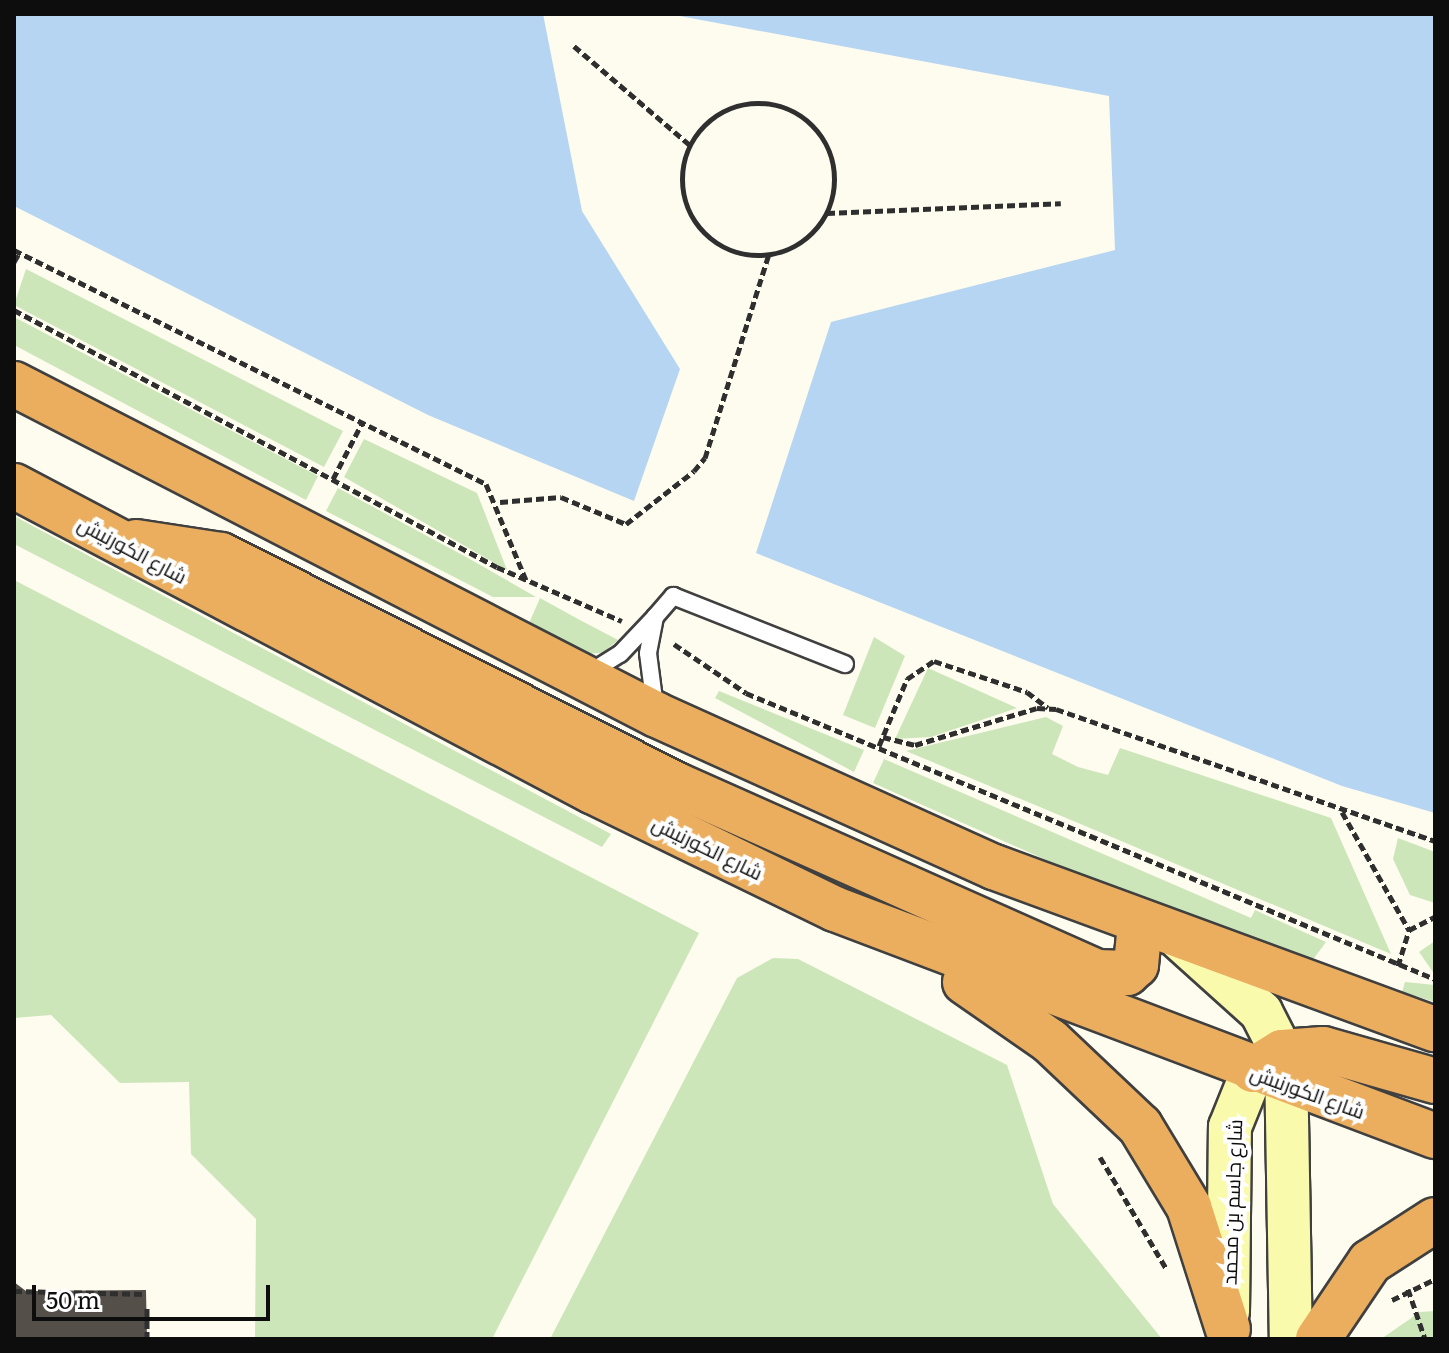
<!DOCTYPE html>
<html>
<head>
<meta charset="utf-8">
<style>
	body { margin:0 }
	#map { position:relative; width:1449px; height:1353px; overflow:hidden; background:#fefcee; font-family:Literata,Cairo,serif }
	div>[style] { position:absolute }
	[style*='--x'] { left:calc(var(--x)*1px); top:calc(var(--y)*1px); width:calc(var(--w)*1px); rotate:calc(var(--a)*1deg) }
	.green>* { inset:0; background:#cce6ba }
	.water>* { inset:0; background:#b6d5f2 }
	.building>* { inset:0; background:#554f4a }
	.path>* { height:5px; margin-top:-2.5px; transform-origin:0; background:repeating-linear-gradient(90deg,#2f2f2f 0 8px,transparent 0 12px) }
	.path>.ring { margin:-2.5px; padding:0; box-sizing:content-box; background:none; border:5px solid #2f2f2f; border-radius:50% }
	.roads { filter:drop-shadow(2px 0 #404040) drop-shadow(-2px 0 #404040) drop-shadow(0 2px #404040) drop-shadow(0 -2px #404040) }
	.lane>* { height:16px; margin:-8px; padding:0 8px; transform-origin:8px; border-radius:8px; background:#fff }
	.secondary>* { height:42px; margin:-21px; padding:0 21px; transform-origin:21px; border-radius:21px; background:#fafaad }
	.highway>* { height:44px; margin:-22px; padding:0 22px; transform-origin:22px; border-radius:22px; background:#ebae5f }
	span { translate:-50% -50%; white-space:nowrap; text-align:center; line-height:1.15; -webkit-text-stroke:8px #fff; paint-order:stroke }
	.street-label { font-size:20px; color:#0d0d0d }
	.frame { position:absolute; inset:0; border:16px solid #0d0d0d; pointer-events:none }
	.scale { position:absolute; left:32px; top:1285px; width:238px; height:36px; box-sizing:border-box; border:4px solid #0d0d0d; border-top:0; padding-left:10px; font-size:24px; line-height:28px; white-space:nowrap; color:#0d0d0d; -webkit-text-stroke:6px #fff; paint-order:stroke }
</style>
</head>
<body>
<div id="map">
	<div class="green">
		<div style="clip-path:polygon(26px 269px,343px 431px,324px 467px,14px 305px)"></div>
		<div style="clip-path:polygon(14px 317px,318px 476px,306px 500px,14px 345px)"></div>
		<div style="clip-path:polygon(364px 439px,477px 493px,507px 570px,344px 477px)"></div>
		<div style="clip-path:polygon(338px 488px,468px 558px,536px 597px,493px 597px,326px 511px)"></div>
		<div style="clip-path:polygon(14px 516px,611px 834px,602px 847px,14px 544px)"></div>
		<div style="clip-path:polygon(14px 580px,699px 933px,492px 1339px,255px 1339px,256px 1219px,191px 1154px,189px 1082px,120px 1083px,51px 1015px,14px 1018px)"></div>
		<div style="clip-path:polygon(540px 598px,578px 619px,618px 640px,603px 653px,581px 654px,527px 628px)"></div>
		<div style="clip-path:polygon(874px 637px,905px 656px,875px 728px,843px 715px)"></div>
		<div style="clip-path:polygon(928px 668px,1017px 708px,931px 737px,895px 739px)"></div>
		<div style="clip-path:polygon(719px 691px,864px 750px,854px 772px,715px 698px)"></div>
		<div style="clip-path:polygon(1046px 717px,1063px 726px,1052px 754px,1078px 767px,1108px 775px,1120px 748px,1331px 818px,1391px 954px,906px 751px)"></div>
		<div style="clip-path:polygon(884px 759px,1251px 918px,1255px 910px,1326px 942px,1312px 961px,1299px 958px,1062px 867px,873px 783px)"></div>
		<div style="clip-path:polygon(1398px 838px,1435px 852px,1435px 903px,1410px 895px,1393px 859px)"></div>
		<div style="clip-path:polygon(1435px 941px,1435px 975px,1419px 952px)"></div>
		<div style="clip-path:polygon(773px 958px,798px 959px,1007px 1065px,1053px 1204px,1162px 1339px,550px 1339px,737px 978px)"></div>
		<div style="clip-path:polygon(1405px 982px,1435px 985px,1435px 1002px,1402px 992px)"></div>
		<div style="clip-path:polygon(1435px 1311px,1435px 1339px,1381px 1339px,1420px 1312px)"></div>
	</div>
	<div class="water">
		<div style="clip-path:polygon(14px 14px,543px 14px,582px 211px,680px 369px,634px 501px,428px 415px,14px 206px)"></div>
		<div style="clip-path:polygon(669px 14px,1435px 14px,1435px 813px,1342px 786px,756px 553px,831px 322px,1115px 250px,1109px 96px)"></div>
	</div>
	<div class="building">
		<div style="clip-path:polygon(14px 1282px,26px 1291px,146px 1290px,147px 1339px,14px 1339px)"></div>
	</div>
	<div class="path">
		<div style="--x:574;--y:46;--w:153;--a:40.5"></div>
		<div class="ring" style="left:682px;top:103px;width:147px;height:147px"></div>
		<div style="--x:827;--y:213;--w:234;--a:-2.4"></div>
		<div style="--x:14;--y:250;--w:527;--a:26.37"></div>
		<div style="--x:486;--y:484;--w:104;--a:67.4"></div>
		<div style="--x:14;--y:262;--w:10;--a:-61"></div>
		<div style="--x:14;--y:310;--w:547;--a:28.02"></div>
		<div style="--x:497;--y:567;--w:136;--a:23.4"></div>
		<div style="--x:333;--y:479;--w:63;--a:-62.6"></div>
		<div style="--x:500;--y:502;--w:61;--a:-4.7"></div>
		<div style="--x:561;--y:497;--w:70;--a:22.6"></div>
		<div style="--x:626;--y:524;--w:86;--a:-37.9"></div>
		<div style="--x:694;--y:471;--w:17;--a:-50"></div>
		<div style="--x:705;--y:458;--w:214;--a:-72.6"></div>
		<div style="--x:674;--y:644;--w:87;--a:34.2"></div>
		<div style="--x:746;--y:693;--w:746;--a:22.54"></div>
		<div style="--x:883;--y:737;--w:33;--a:14"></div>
		<div style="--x:915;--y:745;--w:127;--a:-16.9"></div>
		<div style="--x:1037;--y:708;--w:19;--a:3"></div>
		<div style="--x:1056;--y:709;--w:401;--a:19.2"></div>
		<div style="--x:879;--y:746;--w:73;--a:-67.3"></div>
		<div style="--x:907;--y:679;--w:32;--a:-34"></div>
		<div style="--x:934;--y:661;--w:98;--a:18.4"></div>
		<div style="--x:1027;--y:692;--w:26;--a:37"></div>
		<div style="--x:1342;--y:812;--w:136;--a:60.4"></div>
		<div style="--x:1409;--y:930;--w:29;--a:-27"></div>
		<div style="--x:1398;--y:966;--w:38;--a:-73"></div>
		<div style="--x:1100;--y:1157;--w:131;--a:59.3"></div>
		<div style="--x:1408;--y:1289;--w:53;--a:71.2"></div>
		<div style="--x:14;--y:1291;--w:132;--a:1.3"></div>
		<div style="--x:1392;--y:1300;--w:48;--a:-26"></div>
		<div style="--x:147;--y:1308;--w:31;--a:90"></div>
	</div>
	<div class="roads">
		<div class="lane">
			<div style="--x:586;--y:675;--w:40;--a:-32"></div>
			<div style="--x:620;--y:654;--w:50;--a:-46.6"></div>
			<div style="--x:655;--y:707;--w:54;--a:-97.4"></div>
			<div style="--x:648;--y:653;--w:37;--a:-79"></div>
			<div style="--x:655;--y:617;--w:28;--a:-49"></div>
			<div style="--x:673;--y:596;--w:185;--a:21.6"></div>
		</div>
		<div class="secondary">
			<div style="--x:1181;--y:940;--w:108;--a:42"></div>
			<div style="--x:1261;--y:1012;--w:55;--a:63"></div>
			<div style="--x:1286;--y:1061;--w:278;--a:89"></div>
			<div style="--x:1228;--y:1312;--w:185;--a:-89.4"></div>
			<div style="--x:1230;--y:1127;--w:61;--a:-68"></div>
		</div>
		<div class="highway">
			<div style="--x:14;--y:384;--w:723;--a:27.24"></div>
			<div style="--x:657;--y:715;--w:370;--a:24.3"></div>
			<div style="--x:994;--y:867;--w:470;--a:20.2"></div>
			<div style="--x:14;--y:486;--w:654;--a:27.82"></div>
			<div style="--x:592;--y:791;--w:270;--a:25.9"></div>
			<div style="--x:835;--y:909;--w:642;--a:20.72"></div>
			<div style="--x:136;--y:542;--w:86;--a:8.7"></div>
			<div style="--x:221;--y:555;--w:511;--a:26.77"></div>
			<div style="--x:677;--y:785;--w:460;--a:24"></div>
			<div style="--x:1097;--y:972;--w:30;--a:2"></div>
			<div style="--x:1127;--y:973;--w:12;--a:-42"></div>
			<div style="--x:1136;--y:965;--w:41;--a:-84.4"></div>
			<div style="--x:965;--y:982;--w:103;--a:34.8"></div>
			<div style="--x:1050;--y:1041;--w:124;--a:43.4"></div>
			<div style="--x:1140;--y:1126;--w:95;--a:58.8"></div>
			<div style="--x:1189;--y:1207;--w:128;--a:72.3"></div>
			<div style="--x:1253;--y:1070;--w:34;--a:-32"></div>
			<div style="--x:1282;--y:1052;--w:41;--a:-4.2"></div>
			<div style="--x:1323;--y:1049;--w:116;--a:15.9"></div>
			<div style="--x:1318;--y:1339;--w:93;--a:-56"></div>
			<div style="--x:1370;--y:1262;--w:77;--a:-32.9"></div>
		</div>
	</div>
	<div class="street-label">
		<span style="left:133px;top:549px;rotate:28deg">شارع الكورنيش</span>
		<span style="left:708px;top:847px;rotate:26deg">شارع الكورنيش</span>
		<span style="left:1308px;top:1091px;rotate:20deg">شارع الكورنيش</span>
		<span style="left:1231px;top:1202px;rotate:-88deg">شارع جاسم بن محمد</span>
	</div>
	<div class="frame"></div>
	<div class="scale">50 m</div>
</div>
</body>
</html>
